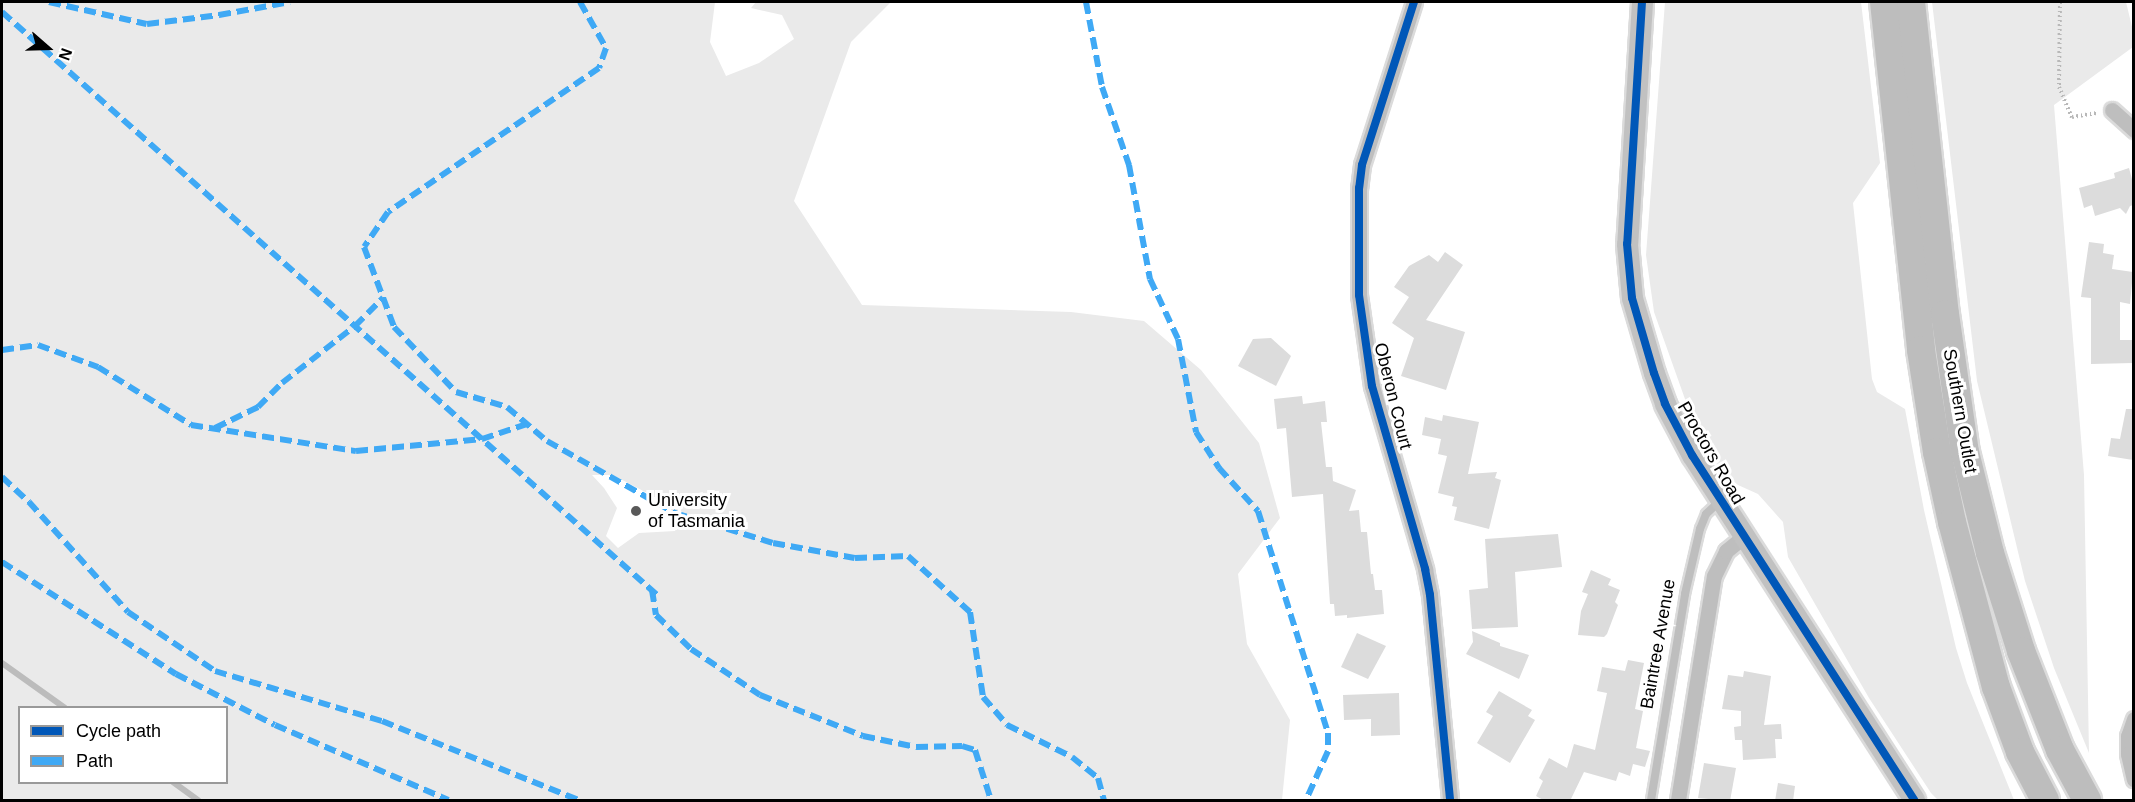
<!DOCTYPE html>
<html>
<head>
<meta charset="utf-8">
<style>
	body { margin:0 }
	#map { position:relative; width:2135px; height:802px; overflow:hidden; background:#fff; font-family:Helvetica,sans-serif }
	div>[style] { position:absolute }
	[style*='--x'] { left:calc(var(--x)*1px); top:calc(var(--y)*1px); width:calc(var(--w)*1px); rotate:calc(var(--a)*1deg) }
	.green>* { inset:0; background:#eaeaea }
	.stream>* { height:6px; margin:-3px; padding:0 3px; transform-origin:3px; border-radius:3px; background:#bcbcbc }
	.building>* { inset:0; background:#dcdcdc }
	.path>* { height:4px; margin-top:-2px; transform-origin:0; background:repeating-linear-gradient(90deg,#b8b8b8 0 1.5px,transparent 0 4.5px) }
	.roads { filter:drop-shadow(2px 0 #dbdbdb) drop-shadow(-2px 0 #dbdbdb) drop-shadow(0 2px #dbdbdb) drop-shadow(0 -2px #dbdbdb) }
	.lane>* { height:8px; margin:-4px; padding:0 4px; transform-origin:4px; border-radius:4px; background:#bebebe }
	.street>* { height:15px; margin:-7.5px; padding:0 7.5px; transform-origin:7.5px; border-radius:7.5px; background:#bebebe }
	.secondary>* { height:21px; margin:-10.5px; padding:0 10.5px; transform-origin:10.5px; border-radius:10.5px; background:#c1c1c1 }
	.highway>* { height:28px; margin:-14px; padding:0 14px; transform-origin:14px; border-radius:14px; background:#bdbdbd }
	.quiet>* { height:6px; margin-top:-3px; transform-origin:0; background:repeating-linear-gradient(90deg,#3fa9f5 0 12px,transparent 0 18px) }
	.cycleway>* { height:8px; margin:-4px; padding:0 4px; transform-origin:4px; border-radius:4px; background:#0057b8 }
	.dots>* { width:16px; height:16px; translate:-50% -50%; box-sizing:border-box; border:3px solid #fff; border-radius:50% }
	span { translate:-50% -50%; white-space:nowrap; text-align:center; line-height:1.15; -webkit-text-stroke:6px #fff; paint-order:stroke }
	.street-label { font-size:18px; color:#000 }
	.poi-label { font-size:18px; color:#000 }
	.left { translate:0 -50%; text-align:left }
	.frame { position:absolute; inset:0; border:3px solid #000; pointer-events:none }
	.legend { position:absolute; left:18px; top:706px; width:210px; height:78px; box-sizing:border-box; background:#fff; border:2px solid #999; margin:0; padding:8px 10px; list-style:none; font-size:18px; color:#000 }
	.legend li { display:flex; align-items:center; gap:12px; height:30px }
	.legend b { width:30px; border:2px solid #999 }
	.north { position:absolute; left:18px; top:18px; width:60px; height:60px; -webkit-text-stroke:4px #fff; paint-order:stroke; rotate:110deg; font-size:16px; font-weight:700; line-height:24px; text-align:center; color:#000 }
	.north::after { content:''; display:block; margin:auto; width:21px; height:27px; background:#000; clip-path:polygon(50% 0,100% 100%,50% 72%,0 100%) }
</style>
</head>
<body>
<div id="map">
	<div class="green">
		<div style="clip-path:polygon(evenodd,2px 2px,715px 2px,710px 42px,726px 76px,759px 63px,794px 39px,782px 15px,751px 8px,756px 2px,891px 2px,851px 42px,794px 201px,862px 305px,1071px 312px,1144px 321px,1201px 370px,1259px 443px,1280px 518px,1238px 574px,1247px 644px,1290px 720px,1282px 800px,2px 800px,2px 2px,592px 475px,613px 475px,666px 503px,680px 521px,675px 531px,639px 533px,618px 548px,606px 536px,617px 508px,604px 488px,592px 475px,2px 2px,20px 708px,226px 708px,226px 782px,20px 782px,20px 708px)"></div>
		<div style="clip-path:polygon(1665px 2px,1861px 2px,1880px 163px,1853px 203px,1872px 379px,1877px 392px,1905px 409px,1924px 510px,1956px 648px,1967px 683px,2014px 800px,1938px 800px,1931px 793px,1869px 698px,1788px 557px,1783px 522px,1758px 494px,1738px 485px,1720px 470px,1696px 430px,1654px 312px,1646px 255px)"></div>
		<div style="clip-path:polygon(1932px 2px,2126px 2px,2133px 31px,2133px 47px,2054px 105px,2084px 475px,2089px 753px,2054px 668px,2025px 581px,1977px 381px)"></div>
	</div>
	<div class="stream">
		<div style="--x:2;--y:663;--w:77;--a:35.5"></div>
		<div style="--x:173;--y:782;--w:31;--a:36"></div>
	</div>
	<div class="building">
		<div style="clip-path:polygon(2129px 168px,2133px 183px,2133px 205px,2130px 206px,2126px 214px,2120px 208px,2095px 216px,2092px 205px,2084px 208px,2079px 188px,2115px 178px,2114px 173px)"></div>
		<div style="clip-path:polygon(2089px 242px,2104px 244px,2103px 253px,2114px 255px,2112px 269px,2133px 272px,2130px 304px,2120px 302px,2120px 340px,2133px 340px,2133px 363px,2091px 364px,2091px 298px,2081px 297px)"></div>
		<div style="clip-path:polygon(1445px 252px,1463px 265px,1426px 320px,1465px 332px,1446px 390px,1401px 376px,1414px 338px,1392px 323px,1409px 297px,1394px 287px,1409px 266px,1429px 255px,1438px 262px)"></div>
		<div style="clip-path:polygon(1271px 338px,1291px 356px,1276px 386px,1238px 366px,1253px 339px)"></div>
		<div style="clip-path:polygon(1302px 396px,1303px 404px,1325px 401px,1327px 422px,1321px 422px,1326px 467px,1332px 467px,1333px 481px,1356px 490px,1349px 511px,1359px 510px,1361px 532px,1367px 532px,1371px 574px,1373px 574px,1375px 590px,1382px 590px,1384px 614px,1347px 618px,1347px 615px,1335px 616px,1334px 604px,1330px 604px,1323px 494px,1292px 497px,1286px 428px,1277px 429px,1274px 399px)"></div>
		<div style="clip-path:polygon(2126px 409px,2133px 409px,2133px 460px,2108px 456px,2111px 438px,2120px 439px)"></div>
		<div style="clip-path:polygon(1443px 415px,1479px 422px,1468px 474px,1497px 472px,1495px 478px,1501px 480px,1489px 529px,1454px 520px,1457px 507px,1452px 506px,1454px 497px,1438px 493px,1447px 456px,1438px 454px,1441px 439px,1422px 435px,1425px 417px,1442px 421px)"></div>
		<div style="clip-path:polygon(1558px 534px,1562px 567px,1515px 572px,1518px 627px,1472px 629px,1469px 590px,1488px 588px,1485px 539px)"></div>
		<div style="clip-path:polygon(1591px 570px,1611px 579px,1608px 585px,1620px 590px,1615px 602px,1618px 605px,1607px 634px,1604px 637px,1578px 635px,1581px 611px,1588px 594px,1582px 592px)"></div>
		<div style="clip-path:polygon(1472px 631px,1500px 643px,1500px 646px,1529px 655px,1519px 679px,1466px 654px,1473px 642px)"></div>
		<div style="clip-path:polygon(1357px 633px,1386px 646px,1368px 679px,1341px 667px)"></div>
		<div style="clip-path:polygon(1628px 660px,1644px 663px,1635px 709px,1643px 711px,1636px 748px,1650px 751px,1645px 767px,1633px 764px,1630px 776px,1619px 772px,1616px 781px,1584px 772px,1570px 801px,1545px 801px,1536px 796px,1543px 781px,1539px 778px,1549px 758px,1567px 768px,1574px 744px,1595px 750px,1607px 693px,1597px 691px,1602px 667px,1625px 671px)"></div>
		<div style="clip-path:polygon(1744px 671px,1771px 676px,1764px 725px,1781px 724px,1782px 739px,1775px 739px,1776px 758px,1743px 760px,1742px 740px,1735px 740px,1734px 727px,1741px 726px,1741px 711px,1722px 709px,1728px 675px,1743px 677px)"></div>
		<div style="clip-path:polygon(1499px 691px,1532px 710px,1528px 716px,1535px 720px,1510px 763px,1477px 743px,1493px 716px,1486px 712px)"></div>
		<div style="clip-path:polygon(1399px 693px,1400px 735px,1371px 736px,1371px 719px,1344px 720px,1343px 695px)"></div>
		<div style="clip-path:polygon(1704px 763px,1736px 768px,1730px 801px,1698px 798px)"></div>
		<div style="clip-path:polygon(1778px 783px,1795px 786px,1793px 801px,1775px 801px)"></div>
	</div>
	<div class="path">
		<div style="--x:2060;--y:2;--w:85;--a:90.7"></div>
		<div style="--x:2059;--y:87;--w:33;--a:67"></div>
		<div style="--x:2072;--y:117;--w:25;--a:-9"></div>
	</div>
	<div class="roads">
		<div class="lane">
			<div style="--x:1651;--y:800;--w:209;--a:-80.6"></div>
			<div style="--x:1685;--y:594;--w:67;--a:-77"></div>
			<div style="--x:1700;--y:529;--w:16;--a:-68"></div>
			<div style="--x:1706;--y:514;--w:18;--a:-43"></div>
		</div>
		<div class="street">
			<div style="--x:1414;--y:2;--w:171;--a:107.7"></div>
			<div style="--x:1362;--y:165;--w:23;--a:97"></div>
			<div style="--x:1359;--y:188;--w:107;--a:90"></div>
			<div style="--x:1359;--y:295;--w:92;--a:81.9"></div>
			<div style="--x:1372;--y:386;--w:191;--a:73.8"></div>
			<div style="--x:1425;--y:569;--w:26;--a:79"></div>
			<div style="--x:1430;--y:595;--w:206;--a:84.4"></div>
			<div style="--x:2112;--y:110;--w:30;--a:42"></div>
			<div style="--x:2134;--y:719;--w:18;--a:109"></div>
			<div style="--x:2128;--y:736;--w:18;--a:90"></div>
			<div style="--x:2128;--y:754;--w:26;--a:77"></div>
			<div style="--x:1678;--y:800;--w:227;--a:-80.9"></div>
			<div style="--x:1714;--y:576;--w:28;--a:-64"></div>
			<div style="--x:1726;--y:551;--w:22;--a:-39"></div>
		</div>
		<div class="secondary">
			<div style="--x:1642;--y:2;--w:242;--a:93.5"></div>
			<div style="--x:1627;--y:244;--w:54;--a:84.7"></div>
			<div style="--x:1632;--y:298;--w:78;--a:73.7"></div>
			<div style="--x:1654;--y:373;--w:33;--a:70"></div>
			<div style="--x:1665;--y:404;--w:58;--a:62.1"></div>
			<div style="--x:1692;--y:455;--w:410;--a:57.2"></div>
		</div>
		<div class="highway">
			<div style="--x:1884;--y:2;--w:350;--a:83.9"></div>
			<div style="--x:1921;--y:350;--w:103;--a:81.1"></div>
			<div style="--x:1937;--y:452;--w:72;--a:77.9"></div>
			<div style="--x:1952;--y:522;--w:171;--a:75.1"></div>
			<div style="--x:1996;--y:687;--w:69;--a:69.7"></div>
			<div style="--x:2020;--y:752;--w:54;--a:62.5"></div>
			<div style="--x:1911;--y:2;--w:314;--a:83.8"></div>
			<div style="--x:1945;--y:314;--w:139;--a:81.8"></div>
			<div style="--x:1965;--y:452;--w:104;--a:76.1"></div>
			<div style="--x:1990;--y:553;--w:103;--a:72.4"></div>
			<div style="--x:2021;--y:651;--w:106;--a:68.5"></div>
			<div style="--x:2060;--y:750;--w:57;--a:61.6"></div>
		</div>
	</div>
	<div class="quiet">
		<div style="--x:49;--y:2;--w:100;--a:12.7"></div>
		<div style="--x:147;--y:24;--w:73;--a:-7.1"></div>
		<div style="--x:219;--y:15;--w:72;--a:-10.4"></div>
		<div style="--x:580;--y:2;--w:53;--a:60.5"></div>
		<div style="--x:606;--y:48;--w:21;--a:109"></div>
		<div style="--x:599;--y:68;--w:255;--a:145.7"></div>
		<div style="--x:388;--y:212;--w:42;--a:124.4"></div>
		<div style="--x:364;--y:247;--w:85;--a:69.4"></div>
		<div style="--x:394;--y:327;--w:90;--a:46.4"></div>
		<div style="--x:456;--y:392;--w:53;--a:16.4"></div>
		<div style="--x:507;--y:407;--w:52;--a:40.4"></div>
		<div style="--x:547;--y:441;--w:147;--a:29.4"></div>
		<div style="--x:675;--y:513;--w:102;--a:17"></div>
		<div style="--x:773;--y:543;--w:83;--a:10.4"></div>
		<div style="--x:855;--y:558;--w:53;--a:-2.2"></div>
		<div style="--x:908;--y:556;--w:84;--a:42.1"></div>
		<div style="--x:970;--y:612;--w:86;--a:81.3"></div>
		<div style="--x:983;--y:697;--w:37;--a:49"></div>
		<div style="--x:1007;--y:725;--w:72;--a:26.2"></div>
		<div style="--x:1072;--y:757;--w:33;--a:39"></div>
		<div style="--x:1098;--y:778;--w:23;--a:75"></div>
		<div style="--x:1086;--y:2;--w:86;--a:79.3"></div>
		<div style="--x:1102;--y:87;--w:83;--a:70.9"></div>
		<div style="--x:1129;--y:165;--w:116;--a:79.6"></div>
		<div style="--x:1150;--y:279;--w:66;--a:65"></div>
		<div style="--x:1178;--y:339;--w:95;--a:79"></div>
		<div style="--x:1196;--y:432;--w:43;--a:57.4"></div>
		<div style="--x:1219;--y:468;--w:58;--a:47.8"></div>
		<div style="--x:1258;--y:511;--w:233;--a:72.5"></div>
		<div style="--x:1328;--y:733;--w:18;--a:90"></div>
		<div style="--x:1328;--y:751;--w:54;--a:114.2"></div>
		<div style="--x:2;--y:12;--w:877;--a:41.67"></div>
		<div style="--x:2;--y:350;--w:36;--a:-8"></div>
		<div style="--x:38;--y:345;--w:64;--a:20.1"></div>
		<div style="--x:98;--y:367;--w:110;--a:31.9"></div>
		<div style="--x:191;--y:425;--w:167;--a:9"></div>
		<div style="--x:356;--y:451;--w:127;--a:-5.4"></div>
		<div style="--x:482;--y:439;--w:47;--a:-18.4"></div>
		<div style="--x:215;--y:428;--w:48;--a:-26"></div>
		<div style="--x:258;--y:407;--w:34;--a:-45"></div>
		<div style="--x:282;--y:383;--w:93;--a:-38"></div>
		<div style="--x:355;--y:326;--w:40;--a:-45"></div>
		<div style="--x:2;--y:477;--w:37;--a:43"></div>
		<div style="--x:29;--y:502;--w:148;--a:48"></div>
		<div style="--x:128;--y:612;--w:105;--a:34.1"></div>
		<div style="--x:215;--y:671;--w:174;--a:16.7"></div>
		<div style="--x:382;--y:721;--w:212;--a:21.9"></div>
		<div style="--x:2;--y:562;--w:207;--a:32.8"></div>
		<div style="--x:176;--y:674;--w:111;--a:27.3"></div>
		<div style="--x:275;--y:725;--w:189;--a:23.4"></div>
		<div style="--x:652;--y:590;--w:25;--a:81"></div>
		<div style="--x:656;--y:615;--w:49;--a:44.2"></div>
		<div style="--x:691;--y:649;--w:83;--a:33.7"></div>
		<div style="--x:760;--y:695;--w:111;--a:21.7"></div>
		<div style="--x:863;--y:736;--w:54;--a:11.7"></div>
		<div style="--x:916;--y:747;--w:46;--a:-1.2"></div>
		<div style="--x:962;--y:746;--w:14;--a:17"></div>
		<div style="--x:975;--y:750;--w:52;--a:72.3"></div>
	</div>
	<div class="cycleway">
		<div style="--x:1414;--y:2;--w:171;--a:107.7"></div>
		<div style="--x:1362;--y:165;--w:23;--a:97"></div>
		<div style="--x:1359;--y:188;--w:107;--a:90"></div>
		<div style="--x:1359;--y:295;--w:92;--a:81.9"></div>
		<div style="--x:1372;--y:386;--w:191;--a:73.8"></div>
		<div style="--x:1425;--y:569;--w:26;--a:79"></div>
		<div style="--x:1430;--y:595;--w:206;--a:84.4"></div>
		<div style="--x:1642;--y:2;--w:242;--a:93.5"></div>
		<div style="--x:1627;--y:244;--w:54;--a:84.7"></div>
		<div style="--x:1632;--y:298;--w:78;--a:73.7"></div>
		<div style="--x:1654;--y:373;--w:33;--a:70"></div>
		<div style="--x:1665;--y:404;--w:58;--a:62.1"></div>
		<div style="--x:1692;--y:455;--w:410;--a:57.2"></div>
	</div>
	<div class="dots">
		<div style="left:636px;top:511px;background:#595959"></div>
	</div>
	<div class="street-label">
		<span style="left:1393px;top:396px;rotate:76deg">Oberon Court</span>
		<span style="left:1960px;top:411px;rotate:80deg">Southern Outlet</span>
		<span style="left:1711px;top:453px;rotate:60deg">Proctors Road</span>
		<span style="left:1658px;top:644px;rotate:-80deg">Baintree Avenue</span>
	</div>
	<div class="poi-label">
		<span class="left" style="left:648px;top:511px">University<br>of Tasmania</span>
	</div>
	<div class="frame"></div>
	<ul class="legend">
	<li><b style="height:8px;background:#0057b8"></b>Cycle path</li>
	<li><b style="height:8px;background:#3fa9f5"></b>Path</li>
	</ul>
	<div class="north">N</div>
</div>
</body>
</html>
